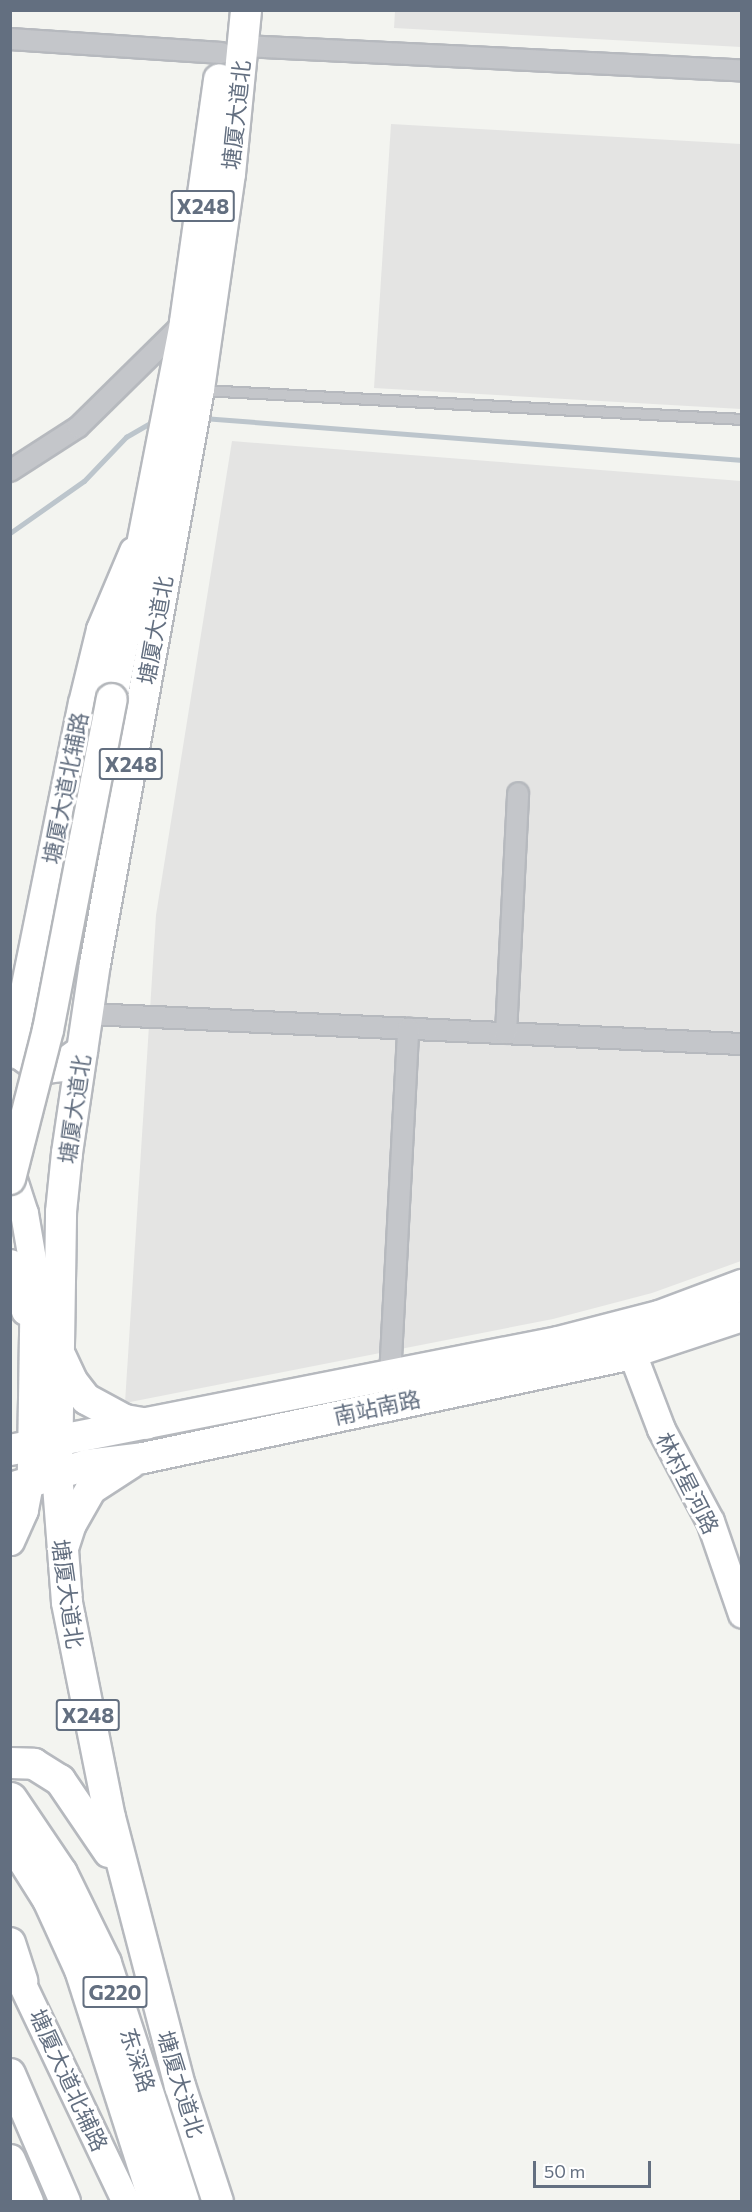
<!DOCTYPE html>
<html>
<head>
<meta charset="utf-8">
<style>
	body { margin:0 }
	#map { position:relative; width:752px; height:2212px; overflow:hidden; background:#f3f4f0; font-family:Commissioner,"Noto Sans SC",sans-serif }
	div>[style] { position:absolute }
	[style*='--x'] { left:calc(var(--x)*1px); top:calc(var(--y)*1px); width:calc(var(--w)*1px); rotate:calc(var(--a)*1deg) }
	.built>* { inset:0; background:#e4e4e3 }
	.stream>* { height:4.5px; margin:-2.25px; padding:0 2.25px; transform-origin:2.25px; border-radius:2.25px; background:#bcc5cc }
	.roads { filter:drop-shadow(2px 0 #b6b9be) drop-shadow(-2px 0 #b6b9be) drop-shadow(0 2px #b6b9be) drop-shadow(0 -2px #b6b9be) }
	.lane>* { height:9px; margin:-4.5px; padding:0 4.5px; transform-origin:4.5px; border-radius:4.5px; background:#c4c6ca }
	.street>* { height:20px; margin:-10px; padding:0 10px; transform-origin:10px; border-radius:10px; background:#c4c6ca }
	.secondary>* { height:27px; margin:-13.5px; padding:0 13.5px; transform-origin:13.5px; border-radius:13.5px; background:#fff }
	.primary>* { height:30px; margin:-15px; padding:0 15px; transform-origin:15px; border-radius:15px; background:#fff }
	.highway>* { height:33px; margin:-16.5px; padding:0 16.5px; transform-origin:16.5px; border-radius:16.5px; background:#fff }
	.bridges { filter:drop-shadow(2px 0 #b4b7bb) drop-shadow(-2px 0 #b4b7bb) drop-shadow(0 2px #b4b7bb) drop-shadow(0 -2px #b4b7bb) }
	.primary-bridge>* { height:30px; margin:-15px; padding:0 15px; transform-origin:15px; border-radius:15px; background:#fff }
	span { translate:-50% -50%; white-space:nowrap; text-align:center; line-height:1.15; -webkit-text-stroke:6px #fff; paint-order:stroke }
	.shield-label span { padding:2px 4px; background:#fff; border:2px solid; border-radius:4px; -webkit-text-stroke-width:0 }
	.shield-label { font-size:21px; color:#636f80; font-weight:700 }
	.street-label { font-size:22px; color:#636f80 }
	.frame { position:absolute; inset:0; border:12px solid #636f80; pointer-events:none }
	.scale { position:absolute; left:533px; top:2161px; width:118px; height:27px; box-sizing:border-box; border:3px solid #636f80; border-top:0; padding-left:8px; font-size:18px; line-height:21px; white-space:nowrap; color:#636f80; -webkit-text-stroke:4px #fff; paint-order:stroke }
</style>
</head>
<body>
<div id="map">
	<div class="built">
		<div style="clip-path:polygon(395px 11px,741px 11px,741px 47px,394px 28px)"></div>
		<div style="clip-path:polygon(391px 124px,741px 144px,741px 409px,374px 388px)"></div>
		<div style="clip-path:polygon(232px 441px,741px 481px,741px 1261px,652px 1293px,553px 1319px,125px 1403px,156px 915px)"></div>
	</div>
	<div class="stream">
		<div style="--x:203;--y:418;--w:541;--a:4.46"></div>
		<div style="--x:10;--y:533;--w:90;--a:-35.1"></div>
		<div style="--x:84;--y:481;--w:61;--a:-46.3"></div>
		<div style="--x:126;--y:437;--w:34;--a:-30"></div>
	</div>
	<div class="roads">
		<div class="lane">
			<div style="--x:202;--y:390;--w:541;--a:3.07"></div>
		</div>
		<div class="street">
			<div style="--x:10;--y:39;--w:212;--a:3.8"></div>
			<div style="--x:243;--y:46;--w:500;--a:2.8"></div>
			<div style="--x:10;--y:471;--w:81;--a:-32.9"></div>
			<div style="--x:78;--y:427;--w:150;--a:-44.5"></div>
			<div style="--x:88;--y:1014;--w:655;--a:2.63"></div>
			<div style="--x:506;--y:1033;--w:240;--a:-87.1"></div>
			<div style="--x:390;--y:1377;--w:349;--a:-87"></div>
		</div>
		<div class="secondary">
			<div style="--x:11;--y:1054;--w:358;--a:-78.6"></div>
			<div style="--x:82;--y:703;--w:76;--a:-76.3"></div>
			<div style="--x:100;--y:629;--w:85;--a:-67.1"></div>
			<div style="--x:10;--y:1170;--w:45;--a:72"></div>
			<div style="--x:24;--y:1213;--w:59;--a:80.2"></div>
			<div style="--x:34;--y:1271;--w:202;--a:90.9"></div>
			<div style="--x:31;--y:1473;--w:38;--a:101"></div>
			<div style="--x:24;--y:1510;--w:34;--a:114"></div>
			<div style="--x:10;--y:1263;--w:50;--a:72.6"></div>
			<div style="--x:632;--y:1353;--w:81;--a:69.1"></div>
			<div style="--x:661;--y:1429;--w:104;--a:62"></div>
			<div style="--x:710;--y:1521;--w:98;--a:71"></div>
			<div style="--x:11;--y:1961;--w:267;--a:64.5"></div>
		</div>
		<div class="primary">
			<div style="--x:112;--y:699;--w:384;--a:-79"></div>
			<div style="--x:185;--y:322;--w:245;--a:-82"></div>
			<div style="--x:16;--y:1034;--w:23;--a:72"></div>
			<div style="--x:23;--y:1056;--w:21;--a:37"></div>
			<div style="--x:40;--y:1069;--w:21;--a:-8"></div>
			<div style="--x:61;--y:1066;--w:26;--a:-36"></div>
			<div style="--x:61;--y:1357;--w:26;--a:65"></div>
			<div style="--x:72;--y:1381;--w:23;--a:52"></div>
			<div style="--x:86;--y:1399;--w:44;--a:28.3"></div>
			<div style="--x:125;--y:1420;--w:22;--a:10"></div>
			<div style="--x:10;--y:1450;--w:559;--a:-11.15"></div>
			<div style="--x:558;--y:1342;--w:104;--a:-14.4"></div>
			<div style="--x:659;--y:1316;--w:89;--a:-20.5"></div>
			<div style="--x:10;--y:1488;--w:80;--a:-16.6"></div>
			<div style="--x:87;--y:1465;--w:56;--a:-7.1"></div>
			<div style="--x:143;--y:1458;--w:489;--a:-12"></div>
			<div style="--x:621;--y:1356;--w:127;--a:-18.3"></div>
			<div style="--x:64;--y:1545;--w:22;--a:-72"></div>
			<div style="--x:71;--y:1524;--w:40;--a:-60.3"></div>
			<div style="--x:91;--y:1489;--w:48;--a:-33"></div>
			<div style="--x:10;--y:1763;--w:24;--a:2"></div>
			<div style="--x:34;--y:1764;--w:31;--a:32"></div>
			<div style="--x:60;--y:1780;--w:87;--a:55.8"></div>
			<div style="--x:10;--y:1943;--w:40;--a:72"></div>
			<div style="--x:10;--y:2074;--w:139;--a:66.7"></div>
			<div style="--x:10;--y:2160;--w:46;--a:66.8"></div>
			<div style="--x:218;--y:2202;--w:122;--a:-108.1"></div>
			<div style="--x:180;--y:2086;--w:277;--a:-104.6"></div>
			<div style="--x:110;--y:1818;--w:220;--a:-101.3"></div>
			<div style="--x:67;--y:1602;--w:130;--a:-94.4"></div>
			<div style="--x:57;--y:1472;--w:260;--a:-89.1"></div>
			<div style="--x:61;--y:1212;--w:59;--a:-84.2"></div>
			<div style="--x:67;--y:1153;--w:191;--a:-81.6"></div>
			<div style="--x:95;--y:964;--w:584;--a:-79.75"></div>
			<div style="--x:199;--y:389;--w:217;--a:-81.8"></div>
			<div style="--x:230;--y:174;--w:165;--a:-84.4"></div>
		</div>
		<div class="highway">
			<div style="--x:10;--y:1799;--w:89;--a:56"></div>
			<div style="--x:60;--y:1873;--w:100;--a:63.9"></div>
			<div style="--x:104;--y:1963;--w:251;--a:71.9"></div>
			<div style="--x:10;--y:1837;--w:73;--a:57.8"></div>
			<div style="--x:49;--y:1899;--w:77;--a:65.4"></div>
			<div style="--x:81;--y:1969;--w:245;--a:72.2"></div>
		</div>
	</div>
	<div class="bridges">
		<div class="primary-bridge">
			<div style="--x:10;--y:1179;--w:154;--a:-75.7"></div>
			<div style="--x:48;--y:1030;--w:337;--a:-79.1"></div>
		</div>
	</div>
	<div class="shield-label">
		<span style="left:203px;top:206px">X248</span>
		<span style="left:131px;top:764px">X248</span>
		<span style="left:88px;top:1715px">X248</span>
		<span style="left:115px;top:1992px">G220</span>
	</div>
	<div class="street-label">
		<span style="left:236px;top:115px;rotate:-84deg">塘厦大道北</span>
		<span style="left:155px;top:630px;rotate:-80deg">塘厦大道北</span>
		<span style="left:65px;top:788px;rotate:-79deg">塘厦大道北辅路</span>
		<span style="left:74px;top:1109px;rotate:-82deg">塘厦大道北</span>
		<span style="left:377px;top:1407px;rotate:-12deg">南站南路</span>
		<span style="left:688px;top:1483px;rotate:63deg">林村星河路</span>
		<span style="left:68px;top:1594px;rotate:82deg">塘厦大道北</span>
		<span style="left:138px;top:2060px;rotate:72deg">东深路</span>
		<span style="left:69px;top:2080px;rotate:65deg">塘厦大道北辅路</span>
		<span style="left:181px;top:2084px;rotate:73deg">塘厦大道北</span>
	</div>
	<div class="frame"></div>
	<div class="scale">50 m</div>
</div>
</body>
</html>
